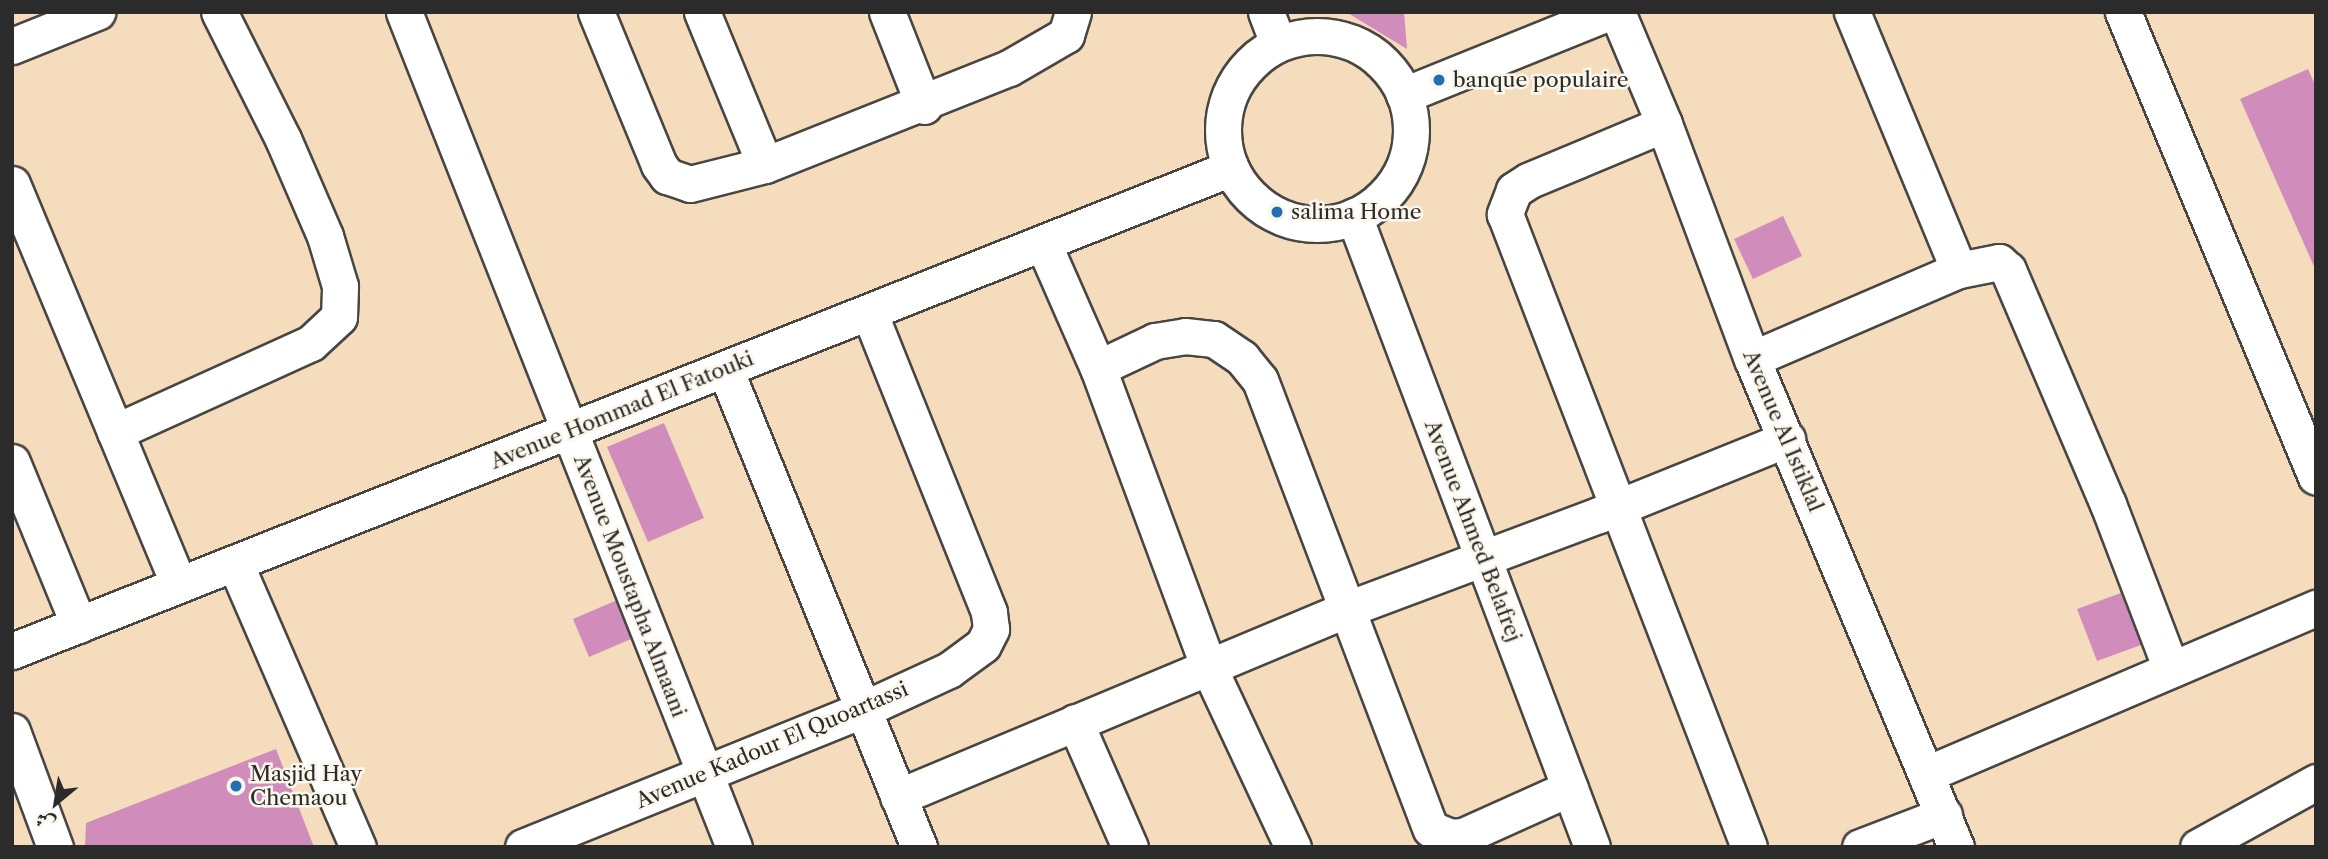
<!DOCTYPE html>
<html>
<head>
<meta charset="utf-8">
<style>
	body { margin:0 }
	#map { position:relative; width:2328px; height:859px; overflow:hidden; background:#f4dcbd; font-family:"Libre Caslon Text",Amiri,serif }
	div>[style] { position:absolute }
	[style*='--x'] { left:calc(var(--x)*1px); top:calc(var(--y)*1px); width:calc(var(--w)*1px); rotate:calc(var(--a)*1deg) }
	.building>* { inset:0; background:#d08dbc }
	.roads { filter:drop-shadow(2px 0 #494641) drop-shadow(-2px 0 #494641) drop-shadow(0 2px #494641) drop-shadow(0 -2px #494641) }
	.minor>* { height:35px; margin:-17.5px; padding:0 17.5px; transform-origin:17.5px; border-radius:17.5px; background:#fff }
	.minor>.ring { margin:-17.5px; padding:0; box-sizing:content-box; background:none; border:35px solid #fff; border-radius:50% }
	.dots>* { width:19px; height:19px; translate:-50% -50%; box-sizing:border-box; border:4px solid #fbf7ec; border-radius:50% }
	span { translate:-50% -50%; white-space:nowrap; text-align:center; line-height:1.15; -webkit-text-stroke:5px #fbf7ec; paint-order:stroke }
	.poi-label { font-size:21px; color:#2b2b2b }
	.left { translate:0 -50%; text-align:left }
	.street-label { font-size:21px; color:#2b2b2b }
	.frame { position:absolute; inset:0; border:14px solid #2b2b2b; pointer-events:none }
	.north { position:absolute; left:21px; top:768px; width:70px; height:70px; -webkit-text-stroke:5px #fbf7ec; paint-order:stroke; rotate:210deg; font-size:19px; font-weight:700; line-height:28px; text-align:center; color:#2b2b2b }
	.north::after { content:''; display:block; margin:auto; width:24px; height:32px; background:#2b2b2b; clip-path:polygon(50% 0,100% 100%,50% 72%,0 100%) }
</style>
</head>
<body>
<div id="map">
	<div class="building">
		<div style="clip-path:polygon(1346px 12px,1404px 12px,1407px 49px)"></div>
		<div style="clip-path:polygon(2308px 69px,2316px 87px,2316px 271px,2240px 99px)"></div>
		<div style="clip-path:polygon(1783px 216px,1802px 256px,1753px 279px,1734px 239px)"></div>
		<div style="clip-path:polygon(664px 423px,704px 518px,648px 542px,607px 447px)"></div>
		<div style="clip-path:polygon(2121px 593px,2141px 645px,2097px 661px,2077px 609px)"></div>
		<div style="clip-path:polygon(622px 598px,638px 636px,589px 657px,573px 619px)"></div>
		<div style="clip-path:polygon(276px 749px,314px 847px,85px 847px,86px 823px)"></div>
	</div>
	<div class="roads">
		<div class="minor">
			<div style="--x:404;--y:12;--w:898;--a:68.44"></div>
			<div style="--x:596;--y:12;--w:165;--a:67.6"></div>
			<div style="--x:659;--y:165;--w:14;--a:54"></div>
			<div style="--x:667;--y:176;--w:24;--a:19"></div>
			<div style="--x:690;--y:184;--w:77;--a:-14.2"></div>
			<div style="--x:765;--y:165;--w:263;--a:-21.7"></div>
			<div style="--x:1009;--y:68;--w:66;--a:-30.1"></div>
			<div style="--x:1066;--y:35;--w:24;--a:-73"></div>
			<div style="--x:702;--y:12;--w:165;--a:67.6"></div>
			<div style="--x:887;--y:12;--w:101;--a:68.5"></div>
			<div style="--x:1266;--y:12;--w:34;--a:69"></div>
			<div style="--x:1617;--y:12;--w:121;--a:67.2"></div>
			<div style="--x:1664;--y:124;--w:251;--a:69.5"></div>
			<div style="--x:1752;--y:359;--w:529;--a:67.31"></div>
			<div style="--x:1852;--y:12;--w:279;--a:67.5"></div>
			<div style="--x:2123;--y:12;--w:503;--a:67.46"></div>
			<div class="ring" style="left:1223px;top:36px;width:153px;height:153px"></div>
			<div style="--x:12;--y:46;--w:92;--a:-21.8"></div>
			<div style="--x:1404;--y:95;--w:221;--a:-22"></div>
			<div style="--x:1664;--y:124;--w:147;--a:157.3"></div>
			<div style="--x:1528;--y:181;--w:17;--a:147"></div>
			<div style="--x:1514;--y:190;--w:26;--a:111"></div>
			<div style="--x:1505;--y:214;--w:678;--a:68.92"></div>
			<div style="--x:12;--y:184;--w:434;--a:67.4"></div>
			<div style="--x:1354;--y:216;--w:674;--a:69.33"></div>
			<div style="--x:1043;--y:243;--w:137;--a:66.3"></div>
			<div style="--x:1098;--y:368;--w:320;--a:69.7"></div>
			<div style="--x:1209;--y:668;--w:198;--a:64.9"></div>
			<div style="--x:1752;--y:359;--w:225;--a:-23.3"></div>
			<div style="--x:1959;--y:270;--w:41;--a:-11.3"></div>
			<div style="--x:1999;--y:262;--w:12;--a:42"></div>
			<div style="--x:2008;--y:270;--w:254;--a:66.9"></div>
			<div style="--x:2108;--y:504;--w:177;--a:69.1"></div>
			<div style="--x:1098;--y:368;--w:63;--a:-25.3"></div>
			<div style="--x:1155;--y:341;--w:30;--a:-9"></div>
			<div style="--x:1185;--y:336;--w:29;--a:6"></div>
			<div style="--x:1214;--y:339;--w:34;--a:34"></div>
			<div style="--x:1242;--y:358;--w:28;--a:51"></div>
			<div style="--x:1260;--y:380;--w:480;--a:69.2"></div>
			<div style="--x:1431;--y:829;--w:22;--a:22"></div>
			<div style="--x:1451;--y:837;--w:12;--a:-5"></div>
			<div style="--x:1463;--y:836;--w:117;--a:-24.2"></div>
			<div style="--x:725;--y:369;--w:516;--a:67.91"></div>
			<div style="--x:115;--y:432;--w:215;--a:-24.4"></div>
			<div style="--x:311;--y:343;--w:38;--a:-43"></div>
			<div style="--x:339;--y:317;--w:31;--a:-88"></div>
			<div style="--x:340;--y:286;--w:52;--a:-106.7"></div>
			<div style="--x:325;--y:236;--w:106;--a:-113.4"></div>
			<div style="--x:283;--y:139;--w:142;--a:-116.7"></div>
			<div style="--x:12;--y:462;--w:176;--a:67.7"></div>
			<div style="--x:235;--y:563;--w:309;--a:66.6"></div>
			<div style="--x:12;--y:651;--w:1311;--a:-21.61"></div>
			<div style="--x:1075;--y:722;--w:137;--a:66.3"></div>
			<div style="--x:12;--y:731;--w:124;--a:69.7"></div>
			<div style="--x:1929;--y:773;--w:421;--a:-23.1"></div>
			<div style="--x:898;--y:797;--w:490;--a:-22.7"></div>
			<div style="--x:1350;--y:608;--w:266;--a:-20.5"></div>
			<div style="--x:1599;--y:515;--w:203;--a:-22"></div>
			<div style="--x:523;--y:847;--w:366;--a:-22"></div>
			<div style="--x:862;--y:710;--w:96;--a:-24.7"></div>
			<div style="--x:949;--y:670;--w:42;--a:-36.3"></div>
			<div style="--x:983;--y:645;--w:18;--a:-63"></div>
			<div style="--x:991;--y:629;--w:17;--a:-97"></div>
			<div style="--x:989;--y:612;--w:323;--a:-111.8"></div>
			<div style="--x:1860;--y:847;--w:90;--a:-20.9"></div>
			<div style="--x:2198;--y:847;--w:135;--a:-28.8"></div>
		</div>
	</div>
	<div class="dots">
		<div style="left:1439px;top:80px;background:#1f6fb2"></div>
		<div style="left:1277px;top:212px;background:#1f6fb2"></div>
		<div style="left:236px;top:786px;background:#1f6fb2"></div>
	</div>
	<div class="poi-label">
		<span class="left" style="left:1453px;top:80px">banque populaire</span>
		<span class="left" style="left:1291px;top:212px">salima Home</span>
		<span class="left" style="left:250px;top:786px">Masjid Hay<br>Chemaou</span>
	</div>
	<div class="street-label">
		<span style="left:622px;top:410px;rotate:-22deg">Avenue Hommad El Fatouki</span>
		<span style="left:1783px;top:431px;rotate:67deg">Avenue Al Istiklal</span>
		<span style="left:1473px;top:531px;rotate:69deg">Avenue Ahmed Belafrej</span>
		<span style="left:630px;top:586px;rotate:69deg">Avenue Moustapha Almaani</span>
		<span style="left:772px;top:745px;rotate:-23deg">Avenue Kadour El Quoartassi</span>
	</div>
	<div class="frame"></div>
	<div class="north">ش</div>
</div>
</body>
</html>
